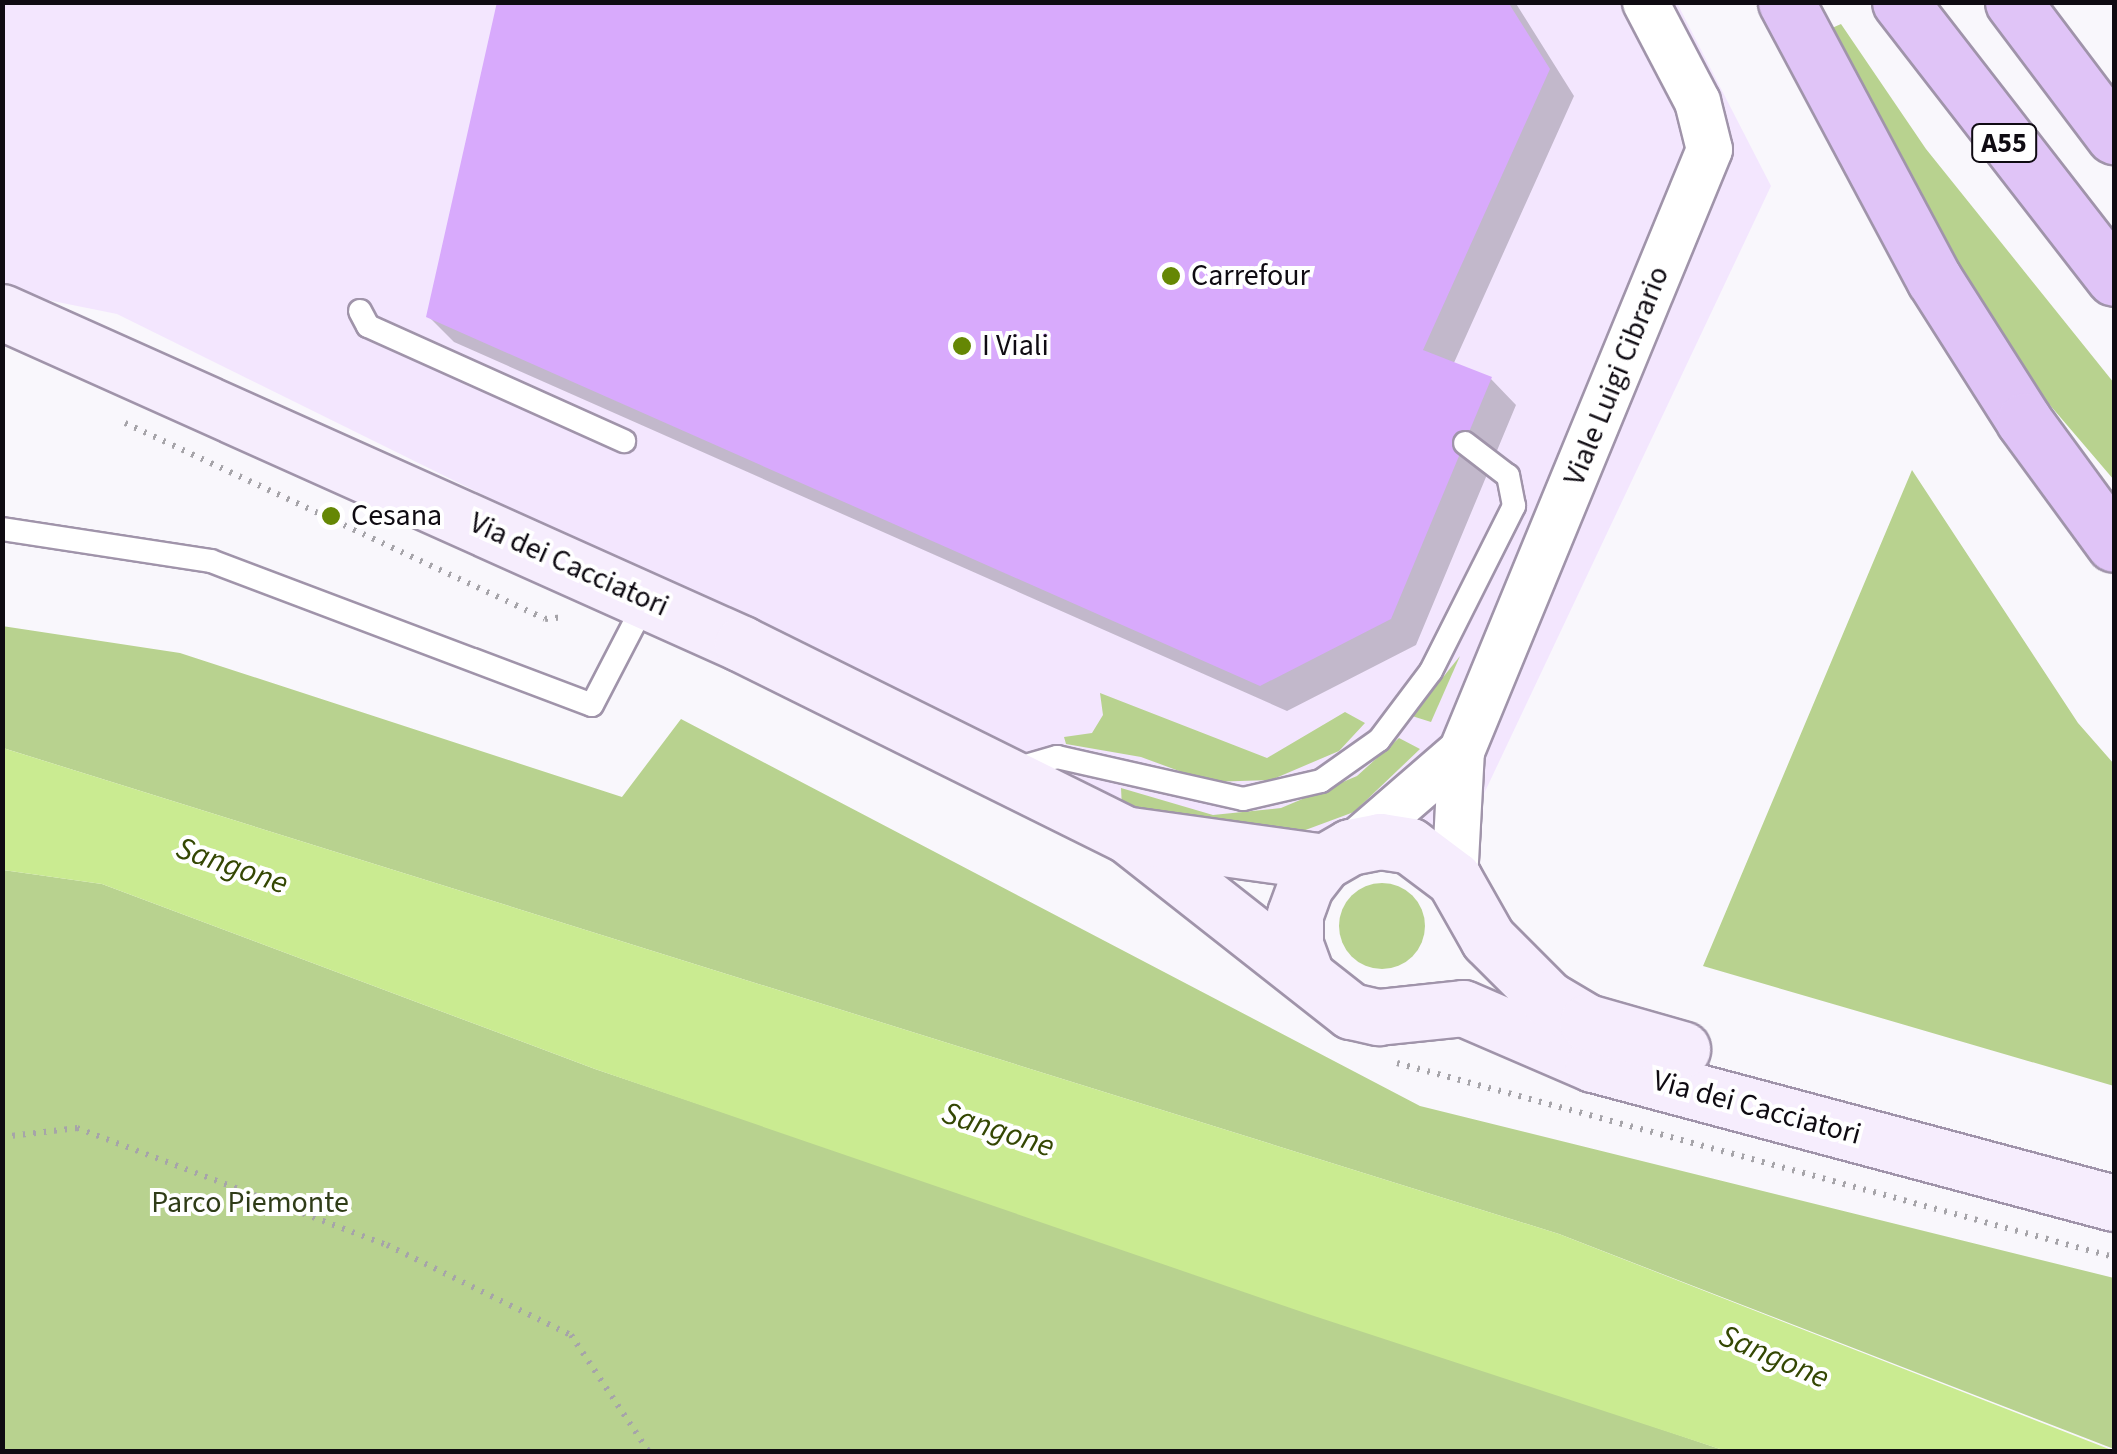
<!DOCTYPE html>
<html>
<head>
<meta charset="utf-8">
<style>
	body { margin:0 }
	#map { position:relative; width:2117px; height:1454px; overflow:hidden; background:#f9f7fc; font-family:"Source Sans 3",sans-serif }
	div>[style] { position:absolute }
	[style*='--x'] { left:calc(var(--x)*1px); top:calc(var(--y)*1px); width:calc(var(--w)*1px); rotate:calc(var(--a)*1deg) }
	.built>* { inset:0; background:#f3e6fe }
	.green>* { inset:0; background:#b8d28f }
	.round { border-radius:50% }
	.water>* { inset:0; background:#caeb91 }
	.shadow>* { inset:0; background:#0003 }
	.building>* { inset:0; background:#d8aafc }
	.path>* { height:6px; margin-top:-3px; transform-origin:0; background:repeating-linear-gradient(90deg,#a6a4a9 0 2.5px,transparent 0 10.5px) }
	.roads { filter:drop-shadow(2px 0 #a094aa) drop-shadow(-2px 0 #a094aa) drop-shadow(0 2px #a094aa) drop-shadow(0 -2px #a094aa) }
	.lane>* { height:22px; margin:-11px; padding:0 11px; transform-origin:11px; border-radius:11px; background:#fff }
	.street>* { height:45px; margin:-22.5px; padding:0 22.5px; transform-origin:22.5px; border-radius:22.5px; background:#fff }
	.secondary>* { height:55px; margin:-27.5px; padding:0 27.5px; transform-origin:27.5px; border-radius:27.5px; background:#f6edfd }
	.highway>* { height:55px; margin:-27.5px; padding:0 27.5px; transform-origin:27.5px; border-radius:27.5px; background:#e0c4f7 }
	.dots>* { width:28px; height:28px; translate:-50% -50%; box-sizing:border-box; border:5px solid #fff; border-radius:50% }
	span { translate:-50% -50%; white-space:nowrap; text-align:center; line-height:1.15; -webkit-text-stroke:8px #fff; paint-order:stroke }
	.shield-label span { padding:2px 8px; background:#fff; border:2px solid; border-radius:8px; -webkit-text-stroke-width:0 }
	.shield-label { font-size:28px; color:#0f0b12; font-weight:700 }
	.poi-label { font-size:30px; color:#0f0b12 }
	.left { translate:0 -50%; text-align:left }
	.street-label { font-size:30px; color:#0f0b12 }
	.park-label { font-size:30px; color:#2f3c17 }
	.water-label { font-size:32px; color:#344703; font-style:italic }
	.frame { position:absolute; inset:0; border:5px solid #0f0b12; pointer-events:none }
</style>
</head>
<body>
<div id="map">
	<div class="built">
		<div style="clip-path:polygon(2px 3px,1677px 3px,1771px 186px,1481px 800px,1478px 880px,1313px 841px,1224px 853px,1005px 753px,117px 314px,3px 291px)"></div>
	</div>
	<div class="green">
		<div style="clip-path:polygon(1841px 24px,1926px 149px,2114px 383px,2114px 480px,2043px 397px,1966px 278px,1832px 28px)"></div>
		<div style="clip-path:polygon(1912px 470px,2078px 723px,2114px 764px,2114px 1086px,1703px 966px)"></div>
		<div style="clip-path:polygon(2px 626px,180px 653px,622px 797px,681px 719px,1420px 1106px,2114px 1278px,2114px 1449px,1559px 1234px,3px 748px)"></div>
		<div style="clip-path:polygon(1460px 656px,1431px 722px,1412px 716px)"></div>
		<div style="clip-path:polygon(1100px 693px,1267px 758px,1345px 712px,1365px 723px,1339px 751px,1271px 780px,1209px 782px,1141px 757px,1066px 744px,1064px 737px,1092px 733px,1103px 715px)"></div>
		<div style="clip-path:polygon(1399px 738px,1420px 749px,1354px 812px,1273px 842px,1122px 808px,1121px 788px,1213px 815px,1281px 808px,1357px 776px)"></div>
		<div style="clip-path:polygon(3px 870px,102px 884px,595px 1069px,1726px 1451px,3px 1452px)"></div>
		<div class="round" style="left:1339px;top:883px;width:86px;height:86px"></div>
	</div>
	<div class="water">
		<div style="clip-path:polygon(3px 748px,1559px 1234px,2114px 1451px,1726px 1451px,1308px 1314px,595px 1069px,102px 884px,3px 870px)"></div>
	</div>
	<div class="shadow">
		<div style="clip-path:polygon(498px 2px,1515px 2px,1574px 96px,1453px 365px,1491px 379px,1516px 405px,1416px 645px,1287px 711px,454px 342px,428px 316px)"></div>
	</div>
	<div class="building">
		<div style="clip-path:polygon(497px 2px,1508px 2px,1550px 69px,1423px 350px,1492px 377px,1391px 619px,1260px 686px,426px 317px)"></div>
	</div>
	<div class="path">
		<div style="--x:125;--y:423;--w:463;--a:25"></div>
		<div style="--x:545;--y:619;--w:20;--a:-6"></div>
		<div style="--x:1397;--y:1063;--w:743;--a:15.14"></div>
		<div style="--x:2;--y:1137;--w:76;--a:-6.8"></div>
		<div style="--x:77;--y:1128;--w:331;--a:20.7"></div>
		<div style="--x:387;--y:1245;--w:205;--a:26.1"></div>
		<div style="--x:571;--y:1335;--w:141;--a:56.3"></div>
	</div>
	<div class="roads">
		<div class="lane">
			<div style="--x:360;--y:311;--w:17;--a:62"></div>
			<div style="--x:368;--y:326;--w:281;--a:24.2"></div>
			<div style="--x:2;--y:529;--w:211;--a:8.7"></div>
			<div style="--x:211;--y:561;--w:407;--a:20.7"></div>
			<div style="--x:592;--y:705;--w:117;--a:-62.6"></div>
			<div style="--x:1015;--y:769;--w:44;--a:-15.9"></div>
			<div style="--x:1057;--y:757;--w:191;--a:12.7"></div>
			<div style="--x:1243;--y:799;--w:80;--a:-13"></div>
			<div style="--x:1321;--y:781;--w:71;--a:-35.3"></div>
			<div style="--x:1379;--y:740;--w:86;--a:-53"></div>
			<div style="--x:1431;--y:671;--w:185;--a:-63.3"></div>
			<div style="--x:1514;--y:506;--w:31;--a:-101"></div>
			<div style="--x:1508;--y:476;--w:54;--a:-142.5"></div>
		</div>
		<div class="street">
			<div style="--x:1350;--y:847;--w:147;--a:-40.9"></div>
			<div style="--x:1454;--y:879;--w:128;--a:-86.9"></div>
			<div style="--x:1461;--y:751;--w:651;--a:-67.61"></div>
			<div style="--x:1709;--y:149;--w:49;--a:-104"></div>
			<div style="--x:1697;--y:101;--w:112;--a:-117.7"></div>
		</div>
		<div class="secondary">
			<div style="--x:2;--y:312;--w:811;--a:24.16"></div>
			<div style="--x:742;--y:644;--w:430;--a:26.4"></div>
			<div style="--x:1127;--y:835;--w:285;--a:38.2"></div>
			<div style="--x:1351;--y:1011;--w:28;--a:13"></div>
			<div style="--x:1378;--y:1017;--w:85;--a:-6"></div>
			<div style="--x:1463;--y:1008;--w:142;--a:23.3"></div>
			<div style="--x:1593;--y:1064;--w:539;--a:14.94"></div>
			<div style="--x:1130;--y:835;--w:196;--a:7.9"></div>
			<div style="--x:1305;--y:972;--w:30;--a:-110"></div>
			<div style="--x:1295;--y:944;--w:30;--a:-90"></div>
			<div style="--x:1295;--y:914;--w:30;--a:-70"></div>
			<div style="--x:1305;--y:886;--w:31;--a:-52"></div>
			<div style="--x:1324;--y:862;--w:30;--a:-30"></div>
			<div style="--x:1350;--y:847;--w:31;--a:-11"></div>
			<div style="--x:1380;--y:841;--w:30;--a:9"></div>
			<div style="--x:1410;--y:846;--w:55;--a:36.9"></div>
			<div style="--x:1454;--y:879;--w:69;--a:60.5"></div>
			<div style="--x:1488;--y:939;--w:85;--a:45"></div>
			<div style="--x:1548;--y:999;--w:45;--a:30.5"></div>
			<div style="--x:1587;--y:1022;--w:99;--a:15.9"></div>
		</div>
		<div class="highway">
			<div style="--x:1786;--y:2;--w:314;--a:61.9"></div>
			<div style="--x:1934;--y:279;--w:168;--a:57.6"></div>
			<div style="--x:2024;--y:421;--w:152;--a:53.8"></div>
			<div style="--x:1900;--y:2;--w:349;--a:52.2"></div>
			<div style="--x:2013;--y:2;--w:168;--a:53"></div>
		</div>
	</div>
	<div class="dots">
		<div style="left:1171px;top:276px;background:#658704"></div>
		<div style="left:962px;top:346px;background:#658704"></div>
		<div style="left:331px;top:516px;background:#658704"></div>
	</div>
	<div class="shield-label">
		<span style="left:2004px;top:143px">A55</span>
	</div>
	<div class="poi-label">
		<span class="left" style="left:1191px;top:276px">Carrefour</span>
		<span class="left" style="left:982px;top:346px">I Viali</span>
		<span class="left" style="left:351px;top:516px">Cesana</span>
	</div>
	<div class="street-label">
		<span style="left:1617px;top:376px;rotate:-68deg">Viale Luigi Cibrario</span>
		<span style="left:569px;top:565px;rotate:24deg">Via dei Cacciatori</span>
		<span style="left:1757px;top:1108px;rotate:15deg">Via dei Cacciatori</span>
	</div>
	<div class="park-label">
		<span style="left:250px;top:1203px">Parco Piemonte</span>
	</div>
	<div class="water-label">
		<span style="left:232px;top:866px;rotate:19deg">Sangone</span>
		<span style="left:998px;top:1130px;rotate:18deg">Sangone</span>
		<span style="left:1774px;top:1357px;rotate:23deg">Sangone</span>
	</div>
	<div class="frame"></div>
</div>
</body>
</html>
